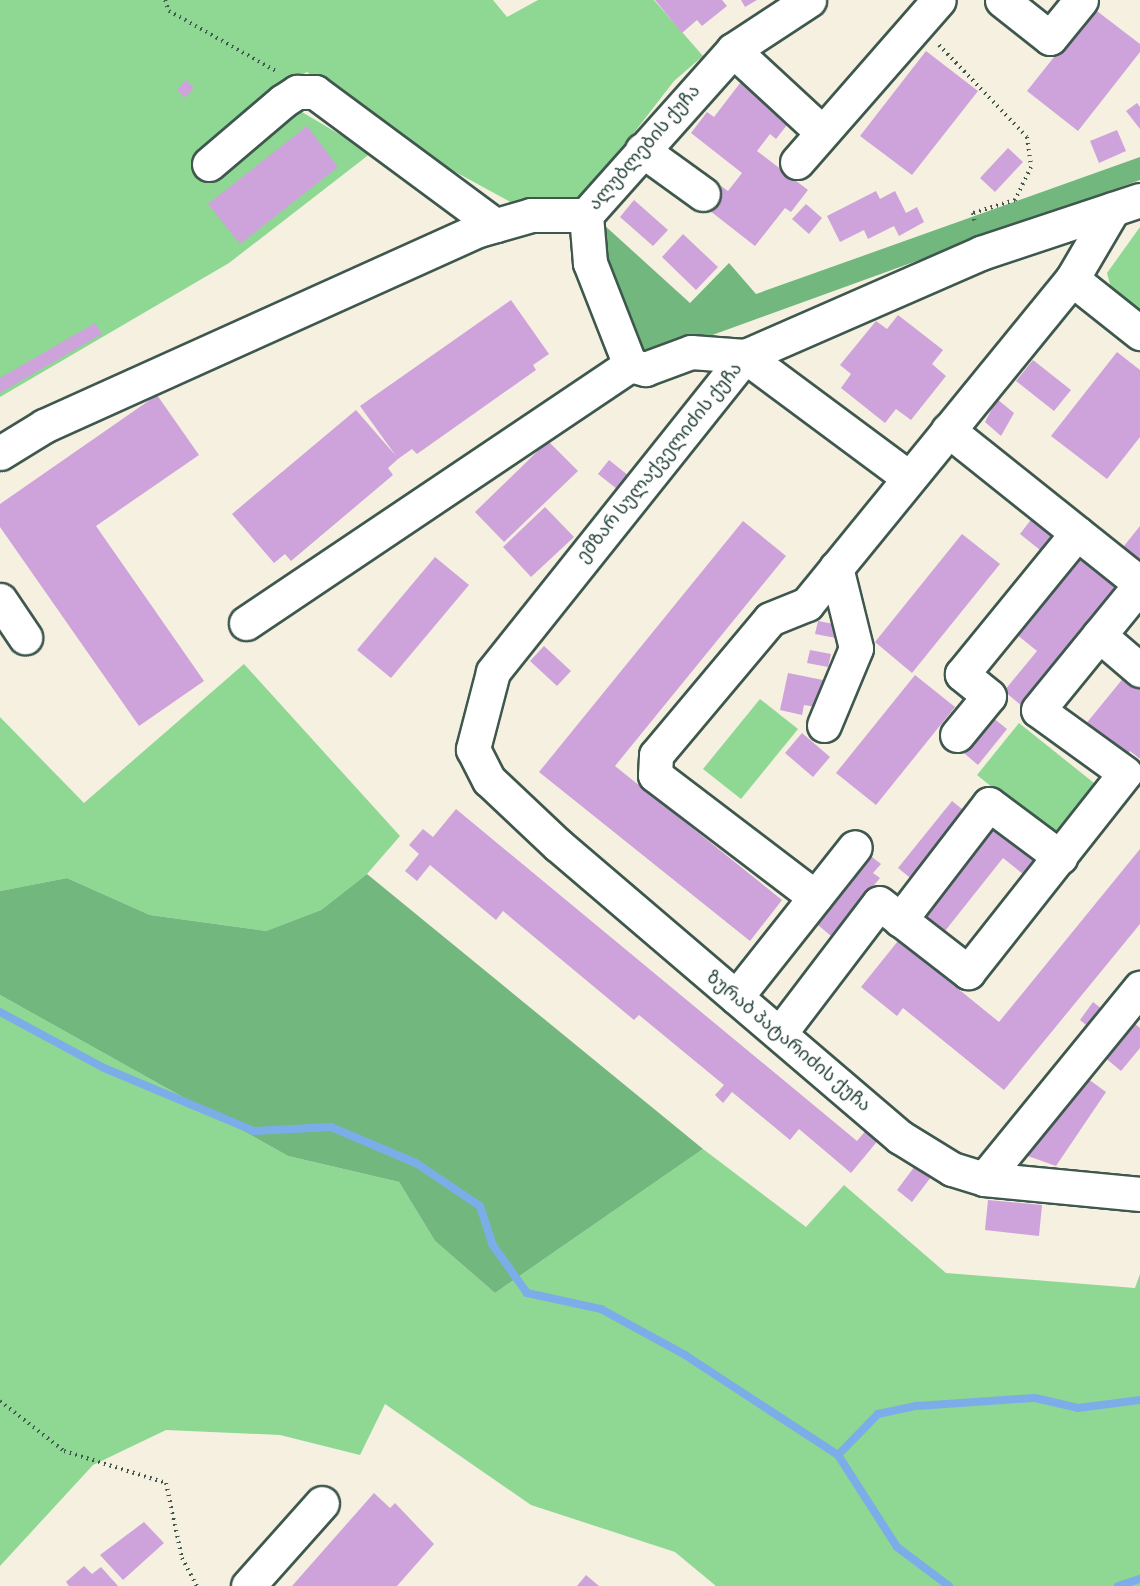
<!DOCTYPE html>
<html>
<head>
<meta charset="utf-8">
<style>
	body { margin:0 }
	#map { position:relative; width:1140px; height:1586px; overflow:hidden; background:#f5f0e0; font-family:Pangolin,"Noto Sans Georgian",sans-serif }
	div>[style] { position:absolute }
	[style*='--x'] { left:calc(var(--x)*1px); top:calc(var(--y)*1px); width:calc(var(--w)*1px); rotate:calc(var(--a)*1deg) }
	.green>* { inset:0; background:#8ed894 }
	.forest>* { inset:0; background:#72b87e }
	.stream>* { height:8px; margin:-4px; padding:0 4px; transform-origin:4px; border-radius:4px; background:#7dade8 }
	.building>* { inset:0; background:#cea3db }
	.path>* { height:4px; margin-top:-2px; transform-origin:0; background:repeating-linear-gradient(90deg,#3f584e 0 1.5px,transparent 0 6px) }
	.roads { filter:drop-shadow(2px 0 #3f584e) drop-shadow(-2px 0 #3f584e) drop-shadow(0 2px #3f584e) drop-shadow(0 -2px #3f584e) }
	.minor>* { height:33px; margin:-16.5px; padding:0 16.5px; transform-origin:16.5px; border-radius:16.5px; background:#fff }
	span { translate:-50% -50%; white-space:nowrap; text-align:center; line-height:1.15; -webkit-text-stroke:4.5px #fff; paint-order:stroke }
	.street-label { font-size:18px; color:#1f3d34 }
</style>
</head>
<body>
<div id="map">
	<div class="green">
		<div style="clip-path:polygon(0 0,493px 0,507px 17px,538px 0,654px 0,703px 56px,674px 81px,579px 204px,514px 204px,395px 139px,307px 72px,270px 93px,371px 153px,229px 263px,0 397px)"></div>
		<div style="clip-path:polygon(1140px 227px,1140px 316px,1112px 292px,1107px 273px)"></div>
		<div style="clip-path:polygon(244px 664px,400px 836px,367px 874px,321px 910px,266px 931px,150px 915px,67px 878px,0 891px,0 717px,84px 803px)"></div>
		<div style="clip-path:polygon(760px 699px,798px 729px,741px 799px,703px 769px)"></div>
		<div style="clip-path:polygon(1019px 723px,1104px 791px,1061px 843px,977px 775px)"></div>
		<div style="clip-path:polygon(0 995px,288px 1156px,399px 1182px,435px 1241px,495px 1293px,703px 1149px,806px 1227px,844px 1185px,946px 1273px,1135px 1288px,1140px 1274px,1140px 1586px,716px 1586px,675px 1552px,531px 1505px,385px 1404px,360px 1455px,280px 1435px,166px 1430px,93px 1465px,0 1566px)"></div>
	</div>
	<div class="forest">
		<div style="clip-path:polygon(1140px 157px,1140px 180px,660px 354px,636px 348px,601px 273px,603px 224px,690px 303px,729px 263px,756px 294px)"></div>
		<div style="clip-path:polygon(367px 874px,703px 1149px,495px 1293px,435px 1241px,399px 1182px,288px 1156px,0 995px,0 891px,67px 878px,150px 915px,266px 931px,321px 910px)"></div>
	</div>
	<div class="stream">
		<div style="--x:0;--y:1012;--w:118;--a:28.3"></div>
		<div style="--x:104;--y:1068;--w:163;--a:22.8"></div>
		<div style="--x:254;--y:1131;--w:77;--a:-3"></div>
		<div style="--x:331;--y:1127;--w:92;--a:23"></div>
		<div style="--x:416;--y:1163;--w:77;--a:33.9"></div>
		<div style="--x:480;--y:1206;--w:40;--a:72"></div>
		<div style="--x:492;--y:1244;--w:60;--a:54.5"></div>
		<div style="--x:527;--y:1293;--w:76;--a:12.2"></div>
		<div style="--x:601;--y:1309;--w:96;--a:28.7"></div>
		<div style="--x:685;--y:1355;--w:183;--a:33.2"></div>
		<div style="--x:838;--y:1455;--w:109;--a:57.3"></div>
		<div style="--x:897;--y:1547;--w:65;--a:36.9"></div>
		<div style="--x:838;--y:1455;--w:57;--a:-45.7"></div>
		<div style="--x:878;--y:1414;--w:40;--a:-12"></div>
		<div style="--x:917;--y:1406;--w:118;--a:-3.9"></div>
		<div style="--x:1035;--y:1398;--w:44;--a:13.1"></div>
		<div style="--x:1078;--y:1408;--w:63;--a:-7.4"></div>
		<div style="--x:1118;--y:1586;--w:23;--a:-18"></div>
	</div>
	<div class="building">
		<div style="clip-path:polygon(655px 0,722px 0,727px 6px,702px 26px,697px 20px,682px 33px)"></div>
		<div style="clip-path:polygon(741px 0,757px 0,745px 7px)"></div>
		<div style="clip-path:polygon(1093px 8px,1140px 44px,1140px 52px,1078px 131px,1027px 91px)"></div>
		<div style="clip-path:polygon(926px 51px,978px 91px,912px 175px,860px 136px)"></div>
		<div style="clip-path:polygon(744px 78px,794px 116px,776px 139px,770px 134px,757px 151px,808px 190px,791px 212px,785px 208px,755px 246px,705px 207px,721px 186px,728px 191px,742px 173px,691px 133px,707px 112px,714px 117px)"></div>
		<div style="clip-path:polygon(186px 80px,194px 88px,185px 98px,177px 90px)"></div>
		<div style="clip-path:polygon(1137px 103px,1140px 107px,1140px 129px,1126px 111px)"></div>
		<div style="clip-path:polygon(307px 126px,338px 167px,240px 244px,208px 204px)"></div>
		<div style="clip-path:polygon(1117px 130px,1126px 151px,1099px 163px,1090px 141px)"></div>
		<div style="clip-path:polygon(1008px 148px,1023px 162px,995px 192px,980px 178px)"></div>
		<div style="clip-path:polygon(876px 191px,880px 199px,895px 191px,906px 213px,917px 207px,924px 222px,899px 236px,894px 226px,868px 239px,864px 230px,840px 242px,827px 216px)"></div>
		<div style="clip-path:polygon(634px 200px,668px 230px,653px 246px,620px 217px)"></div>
		<div style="clip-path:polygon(806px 204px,822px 218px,809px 234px,792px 219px)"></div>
		<div style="clip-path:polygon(683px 234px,718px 267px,696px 290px,662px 257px)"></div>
		<div style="clip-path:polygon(511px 300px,549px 354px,533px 365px,536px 370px,417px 454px,412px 449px,398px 459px,388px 468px,393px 475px,291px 561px,285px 554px,274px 563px,232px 514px,356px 410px,396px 456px,360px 406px)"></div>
		<div style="clip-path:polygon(898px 315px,943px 350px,932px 364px,946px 376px,911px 420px,896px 409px,885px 423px,841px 388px,851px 374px,840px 365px,876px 321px,887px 329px)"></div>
		<div style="clip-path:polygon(95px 323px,102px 334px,0 393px,0 378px)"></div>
		<div style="clip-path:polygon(1117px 352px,1140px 370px,1140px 437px,1107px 479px,1051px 436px)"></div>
		<div style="clip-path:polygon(1033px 360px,1071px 390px,1054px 411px,1016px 381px)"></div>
		<div style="clip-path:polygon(157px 395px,199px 455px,96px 526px,204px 681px,139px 726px,0 527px,0 504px)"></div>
		<div style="clip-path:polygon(997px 399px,1014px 413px,1001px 436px,985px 422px)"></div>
		<div style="clip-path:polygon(548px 441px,578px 471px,504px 542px,475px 512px)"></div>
		<div style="clip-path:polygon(609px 460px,629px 476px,617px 489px,598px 474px)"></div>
		<div style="clip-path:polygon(545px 507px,574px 537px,531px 577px,503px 547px)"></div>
		<div style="clip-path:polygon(1033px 517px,1053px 533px,1040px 550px,1020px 534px)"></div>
		<div style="clip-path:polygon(743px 521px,786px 556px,615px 766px,782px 900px,750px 941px,539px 772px)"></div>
		<div style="clip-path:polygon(1140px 526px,1140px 567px,1120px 551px)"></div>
		<div style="clip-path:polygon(962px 534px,1000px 564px,912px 673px,875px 642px)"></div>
		<div style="clip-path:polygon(435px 557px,469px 585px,391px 678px,357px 650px)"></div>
		<div style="clip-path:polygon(1078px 558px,1121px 588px,1023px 707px,1004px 691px,1037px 651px,1016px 634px)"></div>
		<div style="clip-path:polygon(818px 621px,839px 625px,836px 638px,815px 634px)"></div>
		<div style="clip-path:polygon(544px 646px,571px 671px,557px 686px,530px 661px)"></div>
		<div style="clip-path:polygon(810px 650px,831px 654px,828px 667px,807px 663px)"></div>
		<div style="clip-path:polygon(788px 673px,828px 681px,823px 708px,804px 705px,802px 715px,780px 710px)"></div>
		<div style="clip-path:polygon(915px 675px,955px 707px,876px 805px,836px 773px)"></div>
		<div style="clip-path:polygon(1125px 676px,1140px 688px,1140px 759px,1130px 751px,1125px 757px,1085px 725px)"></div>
		<div style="clip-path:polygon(987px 713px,1007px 729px,978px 765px,958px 748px)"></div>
		<div style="clip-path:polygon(802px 733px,830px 757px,813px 777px,785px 753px)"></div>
		<div style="clip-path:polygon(952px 801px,972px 817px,919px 885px,898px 868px)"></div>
		<div style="clip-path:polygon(456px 809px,857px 1141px,868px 1128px,880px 1138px,851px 1173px,799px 1129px,790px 1140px,732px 1092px,723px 1103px,715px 1095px,724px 1085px,639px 1015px,634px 1020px,503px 911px,496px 920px,430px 865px,417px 881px,405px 871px,419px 854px,409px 845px,423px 829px,433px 837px)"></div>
		<div style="clip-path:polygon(995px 815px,1041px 852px,1023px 874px,1003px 858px,941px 936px,919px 918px)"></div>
		<div style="clip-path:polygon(1140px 849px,1140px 924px,1004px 1090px,903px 1008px,897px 1016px,861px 987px,906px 931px,942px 961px,935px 970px,999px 1022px)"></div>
		<div style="clip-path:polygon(867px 853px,881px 864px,873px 873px,880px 878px,831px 936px,812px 920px)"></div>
		<div style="clip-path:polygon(1093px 1002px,1107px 1013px,1094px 1031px,1080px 1020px)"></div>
		<div style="clip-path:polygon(1132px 1021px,1140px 1028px,1140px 1048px,1121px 1071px,1103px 1056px)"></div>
		<div style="clip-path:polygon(1084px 1076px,1106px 1092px,1056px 1166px,1025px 1155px)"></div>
		<div style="clip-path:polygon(915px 1166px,931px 1177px,912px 1202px,897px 1190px)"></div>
		<div style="clip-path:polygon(988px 1200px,1042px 1205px,1039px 1236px,985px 1230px)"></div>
		<div style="clip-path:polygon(374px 1493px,390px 1508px,395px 1503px,434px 1544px,397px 1586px,292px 1586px)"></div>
		<div style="clip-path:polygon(144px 1522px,164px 1543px,123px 1580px,100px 1555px)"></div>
		<div style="clip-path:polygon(84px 1566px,92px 1574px,101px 1567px,118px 1586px,69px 1586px,66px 1582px)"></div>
		<div style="clip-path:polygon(586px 1575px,599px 1586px,577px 1586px)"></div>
	</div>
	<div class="path">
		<div style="--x:165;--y:0;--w:12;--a:70"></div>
		<div style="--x:169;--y:11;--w:123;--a:29.3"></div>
		<div style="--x:939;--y:45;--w:127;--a:46.3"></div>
		<div style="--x:1027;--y:137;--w:30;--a:82"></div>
		<div style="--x:1031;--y:167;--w:37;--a:116"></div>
		<div style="--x:1015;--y:200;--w:44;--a:162.8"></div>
		<div style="--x:973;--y:213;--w:10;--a:79"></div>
		<div style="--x:0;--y:1401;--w:81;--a:38"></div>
		<div style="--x:64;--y:1451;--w:107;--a:17.4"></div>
		<div style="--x:166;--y:1483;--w:77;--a:78"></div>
		<div style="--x:182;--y:1558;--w:32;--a:62"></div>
	</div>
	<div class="roads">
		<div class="minor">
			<div style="--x:1002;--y:0;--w:61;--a:38.4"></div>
			<div style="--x:1050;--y:38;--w:49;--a:-50.8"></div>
			<div style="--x:733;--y:50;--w:121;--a:42.7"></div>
			<div style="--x:642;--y:150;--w:75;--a:35.8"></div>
			<div style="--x:797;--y:162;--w:215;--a:-48.8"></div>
			<div style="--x:209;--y:164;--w:97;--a:-40.4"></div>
			<div style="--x:283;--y:101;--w:17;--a:-33"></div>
			<div style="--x:297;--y:92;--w:18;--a:0"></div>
			<div style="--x:315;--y:92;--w:224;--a:36.5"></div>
			<div style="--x:1140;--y:200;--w:168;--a:161.6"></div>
			<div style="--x:981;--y:253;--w:257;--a:156.4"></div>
			<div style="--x:745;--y:356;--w:404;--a:128.6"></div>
			<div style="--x:493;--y:672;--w:80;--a:104.6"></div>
			<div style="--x:473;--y:749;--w:35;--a:63"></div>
			<div style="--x:489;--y:780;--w:95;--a:43.3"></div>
			<div style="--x:558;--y:845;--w:450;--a:40.5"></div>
			<div style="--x:900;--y:1137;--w:61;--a:31.6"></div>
			<div style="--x:952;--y:1169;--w:34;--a:17"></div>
			<div style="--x:984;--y:1179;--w:157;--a:5.5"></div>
			<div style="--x:1072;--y:279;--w:87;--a:38.5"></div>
			<div style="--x:630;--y:365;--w:110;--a:-111.4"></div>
			<div style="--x:590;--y:263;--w:48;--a:-94.8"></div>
			<div style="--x:586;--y:215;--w:221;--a:-48.3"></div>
			<div style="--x:733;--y:50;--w:91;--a:-33.3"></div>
			<div style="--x:630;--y:365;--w:16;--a:15"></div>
			<div style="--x:645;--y:369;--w:49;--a:-20.3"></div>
			<div style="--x:691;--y:352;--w:54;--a:4.2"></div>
			<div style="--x:745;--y:356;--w:204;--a:36.6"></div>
			<div style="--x:948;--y:430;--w:246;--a:38.6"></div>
			<div style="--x:0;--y:453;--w:52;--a:-31.5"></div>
			<div style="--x:44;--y:426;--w:477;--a:-24.3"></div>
			<div style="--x:479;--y:230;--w:54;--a:-16.1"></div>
			<div style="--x:531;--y:215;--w:55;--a:0"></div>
			<div style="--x:0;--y:600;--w:45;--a:56"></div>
			<div style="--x:246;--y:623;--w:463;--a:-33.9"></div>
			<div style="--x:1099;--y:635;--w:54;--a:40.5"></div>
			<div style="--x:824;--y:725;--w:83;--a:-67.4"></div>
			<div style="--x:856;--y:648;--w:83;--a:-103.9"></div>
			<div style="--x:957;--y:735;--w:50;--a:-50.6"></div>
			<div style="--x:989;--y:696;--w:35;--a:-141"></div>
			<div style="--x:962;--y:674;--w:182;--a:-50.8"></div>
			<div style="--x:815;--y:897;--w:201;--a:-142.7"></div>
			<div style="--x:655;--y:775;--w:20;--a:-87"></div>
			<div style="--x:656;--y:755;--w:177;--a:-50"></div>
			<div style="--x:770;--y:619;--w:40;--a:-22"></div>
			<div style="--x:807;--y:604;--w:419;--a:-50.8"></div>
			<div style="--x:1072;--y:279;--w:81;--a:-59.6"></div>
			<div style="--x:900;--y:920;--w:146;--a:-52.5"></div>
			<div style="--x:989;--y:804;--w:89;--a:36.7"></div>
			<div style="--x:736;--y:997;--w:191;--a:-51.6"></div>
			<div style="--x:780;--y:1033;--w:163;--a:-52.7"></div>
			<div style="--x:879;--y:903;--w:113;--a:37.8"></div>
			<div style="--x:968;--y:972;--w:253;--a:-51.7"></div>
			<div style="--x:1125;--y:773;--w:107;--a:-144.1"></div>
			<div style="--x:1038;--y:710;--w:161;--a:-50.8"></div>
			<div style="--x:984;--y:1179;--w:247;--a:-50.8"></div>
			<div style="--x:248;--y:1586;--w:111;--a:-48.3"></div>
		</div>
	</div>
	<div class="street-label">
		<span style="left:645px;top:148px;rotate:-49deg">ალუბლების ქუჩა</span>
		<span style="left:660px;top:463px;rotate:-51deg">ემზარ სულაქველიძის ქუჩა</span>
		<span style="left:788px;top:1042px;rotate:40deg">ზურაბ პატარიძის ქუჩა</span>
	</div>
</div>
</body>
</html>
